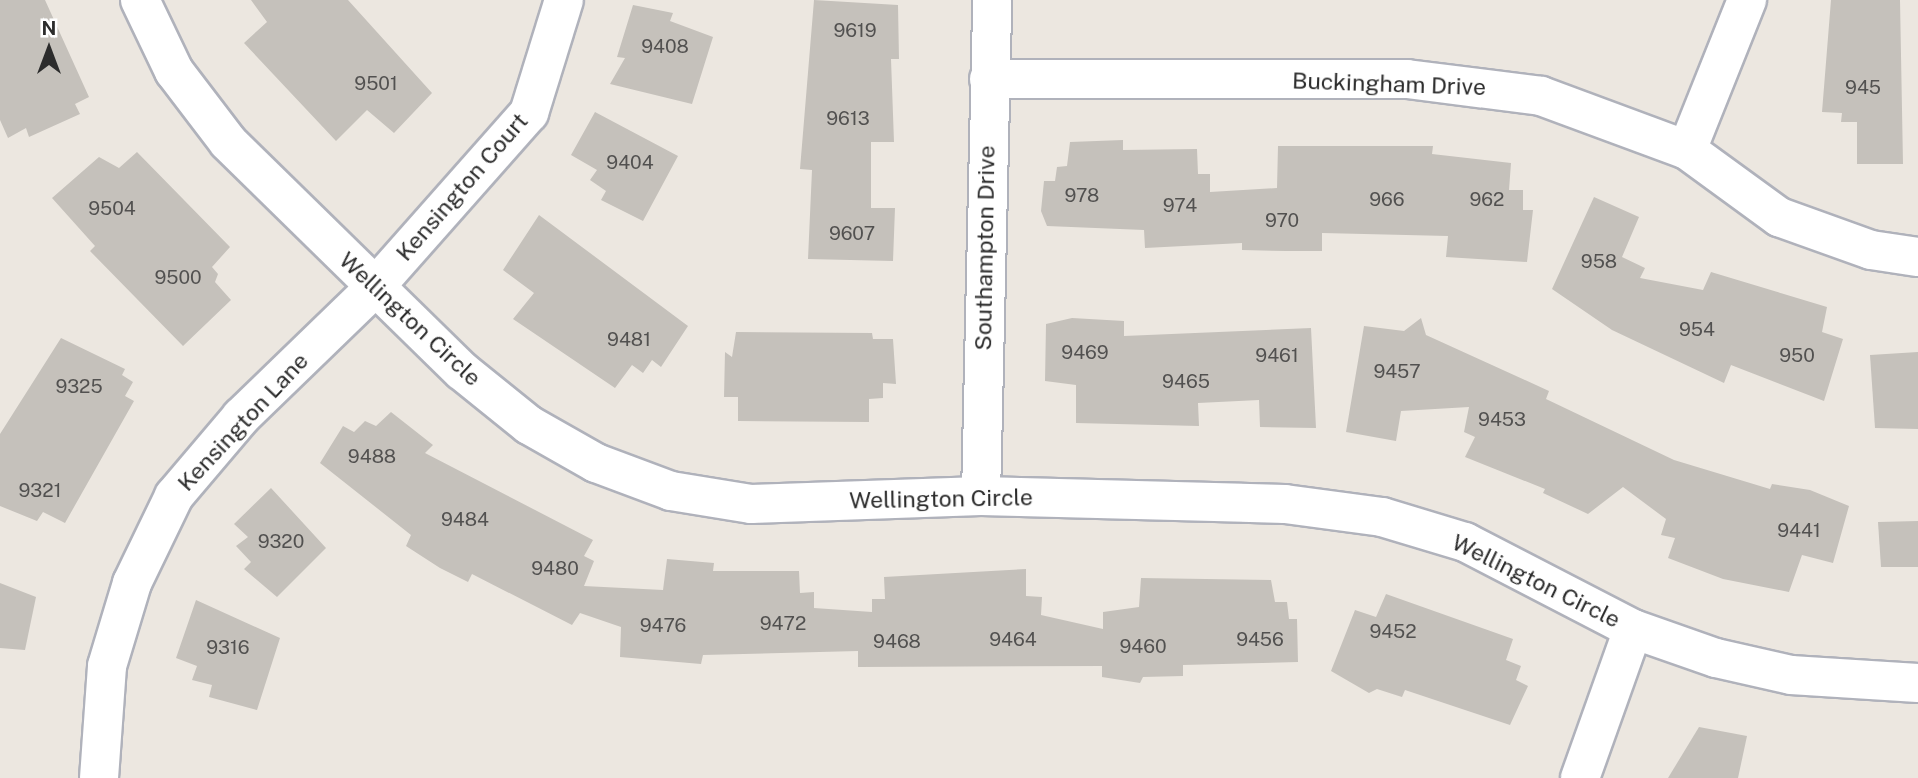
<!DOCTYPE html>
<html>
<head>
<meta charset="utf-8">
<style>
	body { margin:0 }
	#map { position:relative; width:1918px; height:778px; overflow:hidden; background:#ece7e0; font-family:"Public Sans",sans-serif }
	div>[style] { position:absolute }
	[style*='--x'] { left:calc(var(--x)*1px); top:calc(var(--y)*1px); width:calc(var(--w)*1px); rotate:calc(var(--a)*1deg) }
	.building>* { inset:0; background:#c5c1bb }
	.roads { filter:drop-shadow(2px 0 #b0b2bb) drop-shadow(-2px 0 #b0b2bb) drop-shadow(0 2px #b0b2bb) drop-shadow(0 -2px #b0b2bb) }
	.street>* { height:38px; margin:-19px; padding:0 19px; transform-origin:19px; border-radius:19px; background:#fff }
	span { translate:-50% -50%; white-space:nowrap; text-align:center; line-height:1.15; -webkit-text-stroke:5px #fff; paint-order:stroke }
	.number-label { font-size:19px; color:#525150 }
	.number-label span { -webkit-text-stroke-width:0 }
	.street-label { font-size:23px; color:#2c2c2c }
	.north { position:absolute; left:14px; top:14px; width:70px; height:70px; -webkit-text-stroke:5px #fff; paint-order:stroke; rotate:0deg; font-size:19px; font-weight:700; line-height:28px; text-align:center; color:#2c2c2c }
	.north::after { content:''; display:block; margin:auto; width:24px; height:32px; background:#2c2c2c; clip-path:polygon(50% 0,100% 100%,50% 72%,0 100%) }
</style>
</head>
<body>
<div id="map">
	<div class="building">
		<div style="clip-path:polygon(0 0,45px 0,89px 97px,75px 104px,80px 114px,29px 137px,26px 128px,8px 138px,0 120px)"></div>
		<div style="clip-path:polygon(251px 0,348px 0,432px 93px,394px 133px,367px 110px,336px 141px,244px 43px,267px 22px)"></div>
		<div style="clip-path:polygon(814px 0,898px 5px,899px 59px,891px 59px,894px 142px,871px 142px,871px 208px,895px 208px,893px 261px,808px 259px,812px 170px,800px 169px)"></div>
		<div style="clip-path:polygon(1831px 0,1900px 0,1903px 164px,1857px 164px,1857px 122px,1841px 122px,1842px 113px,1822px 112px)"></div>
		<div style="clip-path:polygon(633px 5px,673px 13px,670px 21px,713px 37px,692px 104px,610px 84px,625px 58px,617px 57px)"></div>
		<div style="clip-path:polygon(595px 112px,678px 156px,643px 221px,601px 200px,606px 191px,590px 180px,597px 170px,571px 155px)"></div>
		<div style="clip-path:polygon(1123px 140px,1123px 150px,1197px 149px,1198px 174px,1210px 174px,1210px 192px,1277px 188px,1278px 146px,1433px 146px,1432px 154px,1511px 163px,1509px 190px,1523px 190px,1523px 210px,1533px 210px,1527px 262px,1446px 257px,1448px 236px,1322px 233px,1322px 251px,1286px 251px,1242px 250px,1242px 243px,1145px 248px,1144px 230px,1047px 226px,1041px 211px,1044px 181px,1055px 181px,1057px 167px,1067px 166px,1070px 142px)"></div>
		<div style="clip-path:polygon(137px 152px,230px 247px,212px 267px,218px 274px,215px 282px,231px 300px,183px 346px,90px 251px,95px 246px,52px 198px,99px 157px,119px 168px)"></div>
		<div style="clip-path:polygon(1594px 197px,1639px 217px,1622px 257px,1645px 268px,1640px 278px,1703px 290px,1711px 272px,1827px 307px,1822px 332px,1843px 339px,1824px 401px,1731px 365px,1724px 383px,1612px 330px,1552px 289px)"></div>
		<div style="clip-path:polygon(539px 215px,688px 326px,661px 367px,652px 360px,643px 373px,632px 365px,615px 388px,513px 319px,534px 293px,503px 270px)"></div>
		<div style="clip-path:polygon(1072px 318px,1124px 321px,1124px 336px,1311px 328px,1316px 428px,1260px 427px,1259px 400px,1198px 403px,1199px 426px,1076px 423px,1076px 385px,1045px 381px,1046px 324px)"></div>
		<div style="clip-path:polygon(1421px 318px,1426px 335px,1549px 391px,1546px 399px,1674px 460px,1770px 489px,1772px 484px,1810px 490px,1849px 506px,1833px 563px,1802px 555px,1789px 592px,1723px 579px,1668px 558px,1675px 538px,1661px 535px,1666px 519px,1623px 487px,1588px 514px,1543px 493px,1545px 489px,1465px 457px,1475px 437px,1464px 432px,1469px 407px,1401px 411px,1396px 441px,1346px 432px,1364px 326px,1404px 331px)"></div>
		<div style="clip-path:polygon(736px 332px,872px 333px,873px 339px,893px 339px,896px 384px,883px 383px,883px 398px,869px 399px,869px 422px,738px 421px,738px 397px,724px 397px,725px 352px,732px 357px)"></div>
		<div style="clip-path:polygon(61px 338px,125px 369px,122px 375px,133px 382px,125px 396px,134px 401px,65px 523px,43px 512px,37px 521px,0 506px,0 434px)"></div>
		<div style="clip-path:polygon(1918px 352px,1918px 429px,1875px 428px,1870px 355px)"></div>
		<div style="clip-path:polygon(391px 412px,433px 445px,425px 453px,593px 540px,584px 556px,594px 561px,584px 586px,663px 590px,667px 559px,714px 563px,713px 571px,799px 571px,800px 593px,814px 592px,814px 608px,872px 612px,872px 599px,885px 599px,884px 577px,1026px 569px,1026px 596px,1042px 597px,1041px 615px,1103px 629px,1103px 612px,1139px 607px,1141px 578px,1271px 580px,1275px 602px,1287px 602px,1289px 619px,1297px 619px,1298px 662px,1183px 665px,1183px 676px,1143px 677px,1140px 683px,1102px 677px,1102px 666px,858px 667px,858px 651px,703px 655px,701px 664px,620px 657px,621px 627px,580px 613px,572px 625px,472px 574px,468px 582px,440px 568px,406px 546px,411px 535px,320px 463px,343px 426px,354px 432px,365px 421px,376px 426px)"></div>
		<div style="clip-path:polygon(271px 488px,326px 548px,277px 597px,244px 569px,251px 562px,236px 546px,248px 537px,234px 524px)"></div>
		<div style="clip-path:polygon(1918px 521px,1918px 567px,1881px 567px,1878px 522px)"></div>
		<div style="clip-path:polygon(0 583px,36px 597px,25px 650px,0 648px)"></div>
		<div style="clip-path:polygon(1386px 594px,1513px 639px,1506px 660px,1521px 666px,1516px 680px,1528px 686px,1510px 725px,1405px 690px,1402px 697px,1377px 689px,1369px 693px,1331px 671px,1355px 610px,1376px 617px)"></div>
		<div style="clip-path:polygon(196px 600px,280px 638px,257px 710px,209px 697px,212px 685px,192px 680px,197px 666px,176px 658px)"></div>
		<div style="clip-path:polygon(1699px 727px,1747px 736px,1738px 778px,1668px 778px)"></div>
	</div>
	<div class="roads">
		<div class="street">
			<div style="--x:140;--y:0;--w:79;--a:64.4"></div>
			<div style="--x:174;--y:71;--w:89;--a:52.7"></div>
			<div style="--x:228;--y:142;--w:327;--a:44.4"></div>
			<div style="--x:462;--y:371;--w:86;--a:38.9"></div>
			<div style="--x:529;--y:425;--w:77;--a:29.6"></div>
			<div style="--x:596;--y:463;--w:80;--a:20.5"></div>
			<div style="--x:671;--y:491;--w:81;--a:9.2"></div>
			<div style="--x:751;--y:504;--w:230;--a:-2"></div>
			<div style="--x:981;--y:496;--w:304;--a:1.5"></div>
			<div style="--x:1285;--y:504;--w:98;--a:7.6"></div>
			<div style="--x:1382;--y:517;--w:87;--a:16.8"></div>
			<div style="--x:1465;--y:542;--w:189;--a:27.4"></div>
			<div style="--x:1633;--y:629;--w:88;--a:19.3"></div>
			<div style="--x:1716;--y:658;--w:77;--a:12.8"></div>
			<div style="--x:1791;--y:675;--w:127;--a:3.6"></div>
			<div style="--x:989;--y:79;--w:418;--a:0"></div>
			<div style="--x:1407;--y:79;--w:135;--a:7.2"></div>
			<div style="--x:1541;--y:96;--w:156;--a:20.3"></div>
			<div style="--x:1687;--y:150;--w:114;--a:36.1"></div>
			<div style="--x:1779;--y:217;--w:98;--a:19.7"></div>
			<div style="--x:1871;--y:250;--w:48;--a:8.5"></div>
			<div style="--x:1687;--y:150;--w:162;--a:-68.2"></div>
			<div style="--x:981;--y:496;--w:496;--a:-88.7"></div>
			<div style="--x:99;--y:778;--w:112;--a:-85.9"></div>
			<div style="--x:107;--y:666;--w:87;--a:-73.2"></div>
			<div style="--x:132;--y:583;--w:97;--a:-64.2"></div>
			<div style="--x:174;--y:496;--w:104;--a:-49.7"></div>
			<div style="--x:241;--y:417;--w:185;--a:-44.1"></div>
			<div style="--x:374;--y:288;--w:234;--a:-48.5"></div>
			<div style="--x:529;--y:113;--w:118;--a:-72.8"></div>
			<div style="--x:1580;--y:778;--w:158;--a:-70.4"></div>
		</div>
	</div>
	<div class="number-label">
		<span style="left:855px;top:31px">9619</span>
		<span style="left:665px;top:47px">9408</span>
		<span style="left:376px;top:84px">9501</span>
		<span style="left:1863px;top:88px">945</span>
		<span style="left:848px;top:119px">9613</span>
		<span style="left:630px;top:163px">9404</span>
		<span style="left:1082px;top:196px">978</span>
		<span style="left:1387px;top:200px">966</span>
		<span style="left:1487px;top:200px">962</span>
		<span style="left:1180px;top:206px">974</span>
		<span style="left:112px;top:209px">9504</span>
		<span style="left:1282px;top:221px">970</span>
		<span style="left:852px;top:234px">9607</span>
		<span style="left:1599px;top:262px">958</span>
		<span style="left:178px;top:278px">9500</span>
		<span style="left:1697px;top:330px">954</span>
		<span style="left:629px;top:340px">9481</span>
		<span style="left:1085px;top:353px">9469</span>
		<span style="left:1277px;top:356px">9461</span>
		<span style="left:1797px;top:356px">950</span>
		<span style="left:1397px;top:372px">9457</span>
		<span style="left:1186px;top:382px">9465</span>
		<span style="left:79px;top:387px">9325</span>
		<span style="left:1502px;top:420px">9453</span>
		<span style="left:372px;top:457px">9488</span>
		<span style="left:40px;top:491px">9321</span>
		<span style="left:465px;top:520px">9484</span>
		<span style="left:1799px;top:531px">9441</span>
		<span style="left:281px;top:542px">9320</span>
		<span style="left:555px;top:569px">9480</span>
		<span style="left:783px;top:624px">9472</span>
		<span style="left:663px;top:626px">9476</span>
		<span style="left:1393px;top:632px">9452</span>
		<span style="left:1013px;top:640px">9464</span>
		<span style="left:1260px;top:640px">9456</span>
		<span style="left:897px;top:642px">9468</span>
		<span style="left:1143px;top:647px">9460</span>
		<span style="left:228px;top:648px">9316</span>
	</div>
	<div class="street-label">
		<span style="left:1389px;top:84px;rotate:2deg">Buckingham Drive</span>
		<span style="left:462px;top:187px;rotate:-49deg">Kensington Court</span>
		<span style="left:985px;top:248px;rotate:-89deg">Southampton Drive</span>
		<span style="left:410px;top:319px;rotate:43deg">Wellington Circle</span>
		<span style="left:243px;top:422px;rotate:-47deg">Kensington Lane</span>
		<span style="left:941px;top:499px;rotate:-1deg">Wellington Circle</span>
		<span style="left:1536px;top:581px;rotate:26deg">Wellington Circle</span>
	</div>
	<div class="north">N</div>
</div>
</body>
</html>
